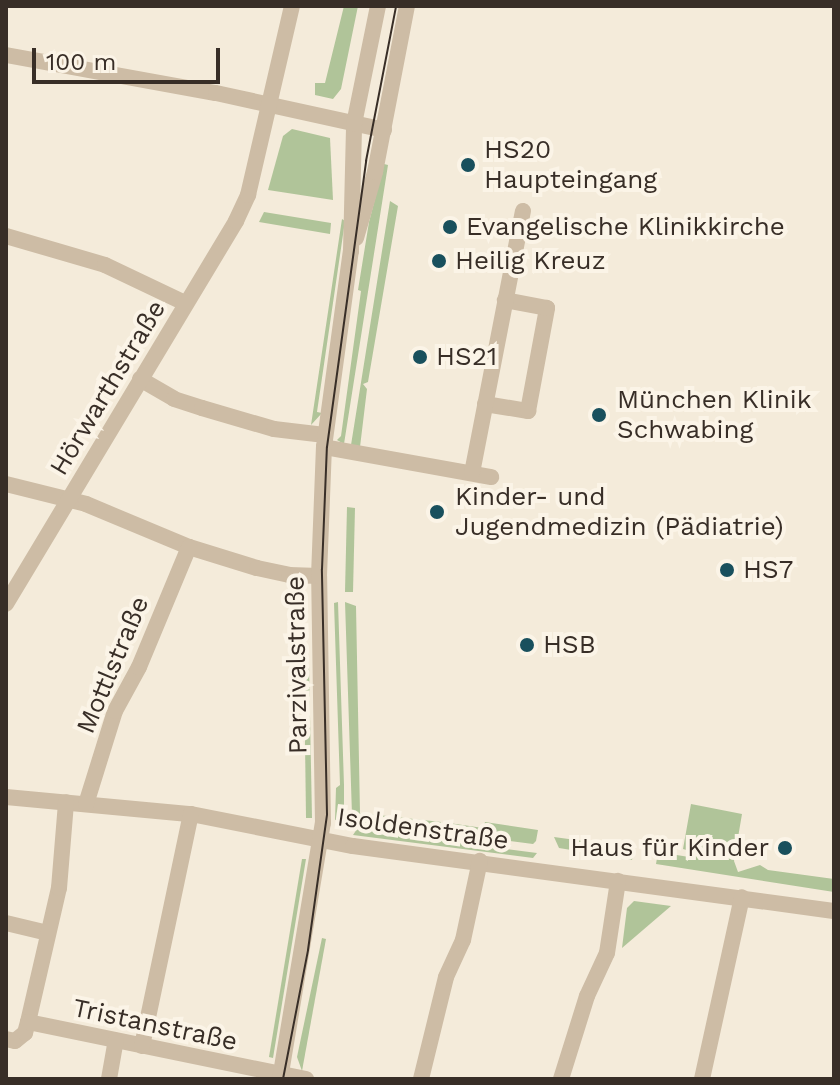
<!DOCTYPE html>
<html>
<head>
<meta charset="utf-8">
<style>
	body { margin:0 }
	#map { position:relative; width:840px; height:1085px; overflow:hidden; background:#f4ebda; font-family:"Work Sans",sans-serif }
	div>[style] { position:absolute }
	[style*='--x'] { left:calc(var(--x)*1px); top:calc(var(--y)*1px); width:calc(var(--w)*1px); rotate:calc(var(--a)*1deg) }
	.green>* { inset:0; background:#b0c499 }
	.minor>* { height:16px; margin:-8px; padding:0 8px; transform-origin:8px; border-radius:8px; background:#cdbca5 }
	.tram>* { height:2px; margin:-1px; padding:0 1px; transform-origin:1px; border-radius:1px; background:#382e27 }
	.dots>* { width:22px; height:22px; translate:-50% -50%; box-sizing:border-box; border:4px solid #fbf4e7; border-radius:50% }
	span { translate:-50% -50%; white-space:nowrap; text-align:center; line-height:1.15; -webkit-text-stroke:8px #fbf4e7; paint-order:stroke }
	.poi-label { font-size:26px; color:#382e27 }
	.left { translate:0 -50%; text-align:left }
	.right { translate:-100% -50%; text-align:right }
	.street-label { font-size:26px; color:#382e27 }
	.frame { position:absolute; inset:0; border:8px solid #382e27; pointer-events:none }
	.scale { position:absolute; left:32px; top:48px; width:188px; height:36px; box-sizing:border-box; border:4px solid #382e27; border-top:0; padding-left:10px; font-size:24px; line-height:28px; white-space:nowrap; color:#382e27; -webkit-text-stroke:6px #fbf4e7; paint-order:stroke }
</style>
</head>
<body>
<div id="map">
	<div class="green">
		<div style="clip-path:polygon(344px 6px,358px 6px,341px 89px,333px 99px,315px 95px,315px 83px,325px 83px)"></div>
		<div style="clip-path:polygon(292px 129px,330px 138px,333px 200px,268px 190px,283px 136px)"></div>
		<div style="clip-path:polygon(384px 164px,388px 165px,344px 444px,337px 440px,341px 436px,361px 291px,358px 290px,369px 222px)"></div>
		<div style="clip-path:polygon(390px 201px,398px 206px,368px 382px,363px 384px,367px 389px,360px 447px,351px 445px)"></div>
		<div style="clip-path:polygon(264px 212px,331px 223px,330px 234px,259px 222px)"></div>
		<div style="clip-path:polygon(342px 219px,345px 221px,317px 412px,322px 413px,311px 425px)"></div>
		<div style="clip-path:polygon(347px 507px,355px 508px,353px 592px,345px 592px)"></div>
		<div style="clip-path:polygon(338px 602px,344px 785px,344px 821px,335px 820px,336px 788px,340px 785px,334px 603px)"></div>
		<div style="clip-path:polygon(345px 602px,356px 606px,360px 813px,441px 822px,440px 832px,360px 822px,352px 815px)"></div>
		<div style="clip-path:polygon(304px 665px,309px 665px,312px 818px,306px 818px)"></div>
		<div style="clip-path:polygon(691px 804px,742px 814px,734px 861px,738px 872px,760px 865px,768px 870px,834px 879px,834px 892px,656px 864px,658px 852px,689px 857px,690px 851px,683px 849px)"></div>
		<div style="clip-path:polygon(485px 822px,538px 830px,536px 841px,533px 844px,447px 833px,449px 823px,483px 828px)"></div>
		<div style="clip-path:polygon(357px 829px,537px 853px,533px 858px,353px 835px)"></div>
		<div style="clip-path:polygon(554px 837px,634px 848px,632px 860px,559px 848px)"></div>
		<div style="clip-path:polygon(302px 859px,306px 859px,273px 1058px,269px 1057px)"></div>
		<div style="clip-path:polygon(634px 901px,671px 906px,622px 948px,627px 908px)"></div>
		<div style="clip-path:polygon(322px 938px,326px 939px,302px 1071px,297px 1057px)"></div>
	</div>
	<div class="minor">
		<div style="--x:6;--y:55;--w:213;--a:10.3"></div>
		<div style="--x:216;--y:93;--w:172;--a:12.4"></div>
		<div style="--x:6;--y:236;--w:103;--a:16.3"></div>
		<div style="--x:105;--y:265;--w:89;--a:25.4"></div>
		<div style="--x:356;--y:238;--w:69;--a:-73.9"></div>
		<div style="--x:375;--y:172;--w:169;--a:-79.1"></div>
		<div style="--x:140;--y:379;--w:39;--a:30"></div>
		<div style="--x:174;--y:399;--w:29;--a:18"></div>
		<div style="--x:202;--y:408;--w:75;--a:16.3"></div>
		<div style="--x:274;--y:429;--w:51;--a:6.7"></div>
		<div style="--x:485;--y:404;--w:44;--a:9.2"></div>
		<div style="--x:528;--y:411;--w:105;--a:-79.5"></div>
		<div style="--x:547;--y:308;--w:43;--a:-169.2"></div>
		<div style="--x:324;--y:447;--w:170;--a:10.2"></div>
		<div style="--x:472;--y:473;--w:267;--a:-79"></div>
		<div style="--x:6;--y:484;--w:82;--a:14"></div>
		<div style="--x:86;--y:504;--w:112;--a:22.7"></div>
		<div style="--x:189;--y:547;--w:71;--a:17.2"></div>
		<div style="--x:257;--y:568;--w:33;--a:12"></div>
		<div style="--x:289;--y:575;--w:30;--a:2"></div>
		<div style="--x:6;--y:604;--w:447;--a:-59"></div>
		<div style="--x:236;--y:221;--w:29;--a:-65"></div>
		<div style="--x:248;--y:195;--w:194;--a:-76.9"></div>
		<div style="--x:6;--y:797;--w:186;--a:5.3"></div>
		<div style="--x:191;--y:814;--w:165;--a:11.2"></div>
		<div style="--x:353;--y:846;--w:485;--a:7.7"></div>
		<div style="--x:86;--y:804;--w:97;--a:-72.7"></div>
		<div style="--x:115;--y:711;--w:50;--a:-61.4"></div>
		<div style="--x:139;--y:667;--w:130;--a:-67.4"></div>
		<div style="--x:6;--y:923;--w:43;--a:13.4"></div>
		<div style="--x:28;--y:1022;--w:138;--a:-77"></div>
		<div style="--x:59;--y:888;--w:86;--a:-85.3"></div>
		<div style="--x:6;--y:1039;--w:9;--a:13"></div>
		<div style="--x:15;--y:1041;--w:13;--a:-39"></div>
		<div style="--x:25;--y:1033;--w:11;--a:-75"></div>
		<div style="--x:28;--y:1022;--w:284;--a:11.6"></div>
		<div style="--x:142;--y:1046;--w:237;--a:-78.1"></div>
		<div style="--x:109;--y:1079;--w:39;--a:-80"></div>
		<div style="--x:280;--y:1079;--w:260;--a:-80.5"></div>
		<div style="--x:323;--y:823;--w:247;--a:-90.9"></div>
		<div style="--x:319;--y:576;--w:129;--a:-87.8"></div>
		<div style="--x:324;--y:447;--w:198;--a:-82.2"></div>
		<div style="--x:351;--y:251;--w:127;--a:-88.6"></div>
		<div style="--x:354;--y:124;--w:120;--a:-78.5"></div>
		<div style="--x:421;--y:1079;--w:105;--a:-76.2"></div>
		<div style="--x:446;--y:977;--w:41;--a:-65.3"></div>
		<div style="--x:463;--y:940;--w:81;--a:-77.9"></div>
		<div style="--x:561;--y:1079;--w:87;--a:-72.6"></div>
		<div style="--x:587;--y:996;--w:47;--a:-65.1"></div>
		<div style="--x:607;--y:953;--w:73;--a:-81.3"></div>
		<div style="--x:702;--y:1079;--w:186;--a:-77.6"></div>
	</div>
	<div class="tram">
		<div style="--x:283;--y:1079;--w:131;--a:-79"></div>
		<div style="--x:308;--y:950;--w:137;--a:-82"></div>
		<div style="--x:327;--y:814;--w:245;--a:-91.2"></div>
		<div style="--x:322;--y:569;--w:122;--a:-87.7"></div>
		<div style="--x:327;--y:447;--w:289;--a:-82.2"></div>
		<div style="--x:366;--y:161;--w:158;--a:-79"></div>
	</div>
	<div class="dots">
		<div style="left:468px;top:165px;background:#19505d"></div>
		<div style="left:450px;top:227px;background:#19505d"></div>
		<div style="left:439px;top:261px;background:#19505d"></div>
		<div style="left:420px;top:357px;background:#19505d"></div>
		<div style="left:599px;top:415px;background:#19505d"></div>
		<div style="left:437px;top:512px;background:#19505d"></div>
		<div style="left:727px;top:570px;background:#19505d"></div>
		<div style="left:527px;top:645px;background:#19505d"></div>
		<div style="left:785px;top:848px;background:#19505d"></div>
	</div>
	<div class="poi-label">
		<span class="left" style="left:484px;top:165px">HS20<br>Haupteingang</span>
		<span class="left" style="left:466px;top:227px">Evangelische Klinikkirche</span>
		<span class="left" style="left:455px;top:261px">Heilig Kreuz</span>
		<span class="left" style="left:436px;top:357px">HS21</span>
		<span class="left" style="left:617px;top:415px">München Klinik<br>Schwabing</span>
		<span class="left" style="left:455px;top:512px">Kinder- und<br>Jugendmedizin (Pädiatrie)</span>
		<span class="left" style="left:743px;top:570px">HS7</span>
		<span class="left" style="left:543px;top:645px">HSB</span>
		<span class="right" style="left:769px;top:848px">Haus für Kinder</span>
	</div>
	<div class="street-label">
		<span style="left:108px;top:388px;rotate:-59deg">Hörwarthstraße</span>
		<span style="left:113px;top:665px;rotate:-67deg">Mottlstraße</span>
		<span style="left:297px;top:665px;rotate:-91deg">Parzivalstraße</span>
		<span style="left:423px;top:829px;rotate:8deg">Isoldenstraße</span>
		<span style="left:155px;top:1025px;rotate:12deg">Tristanstraße</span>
	</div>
	<div class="frame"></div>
	<div class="scale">100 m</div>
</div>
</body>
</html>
